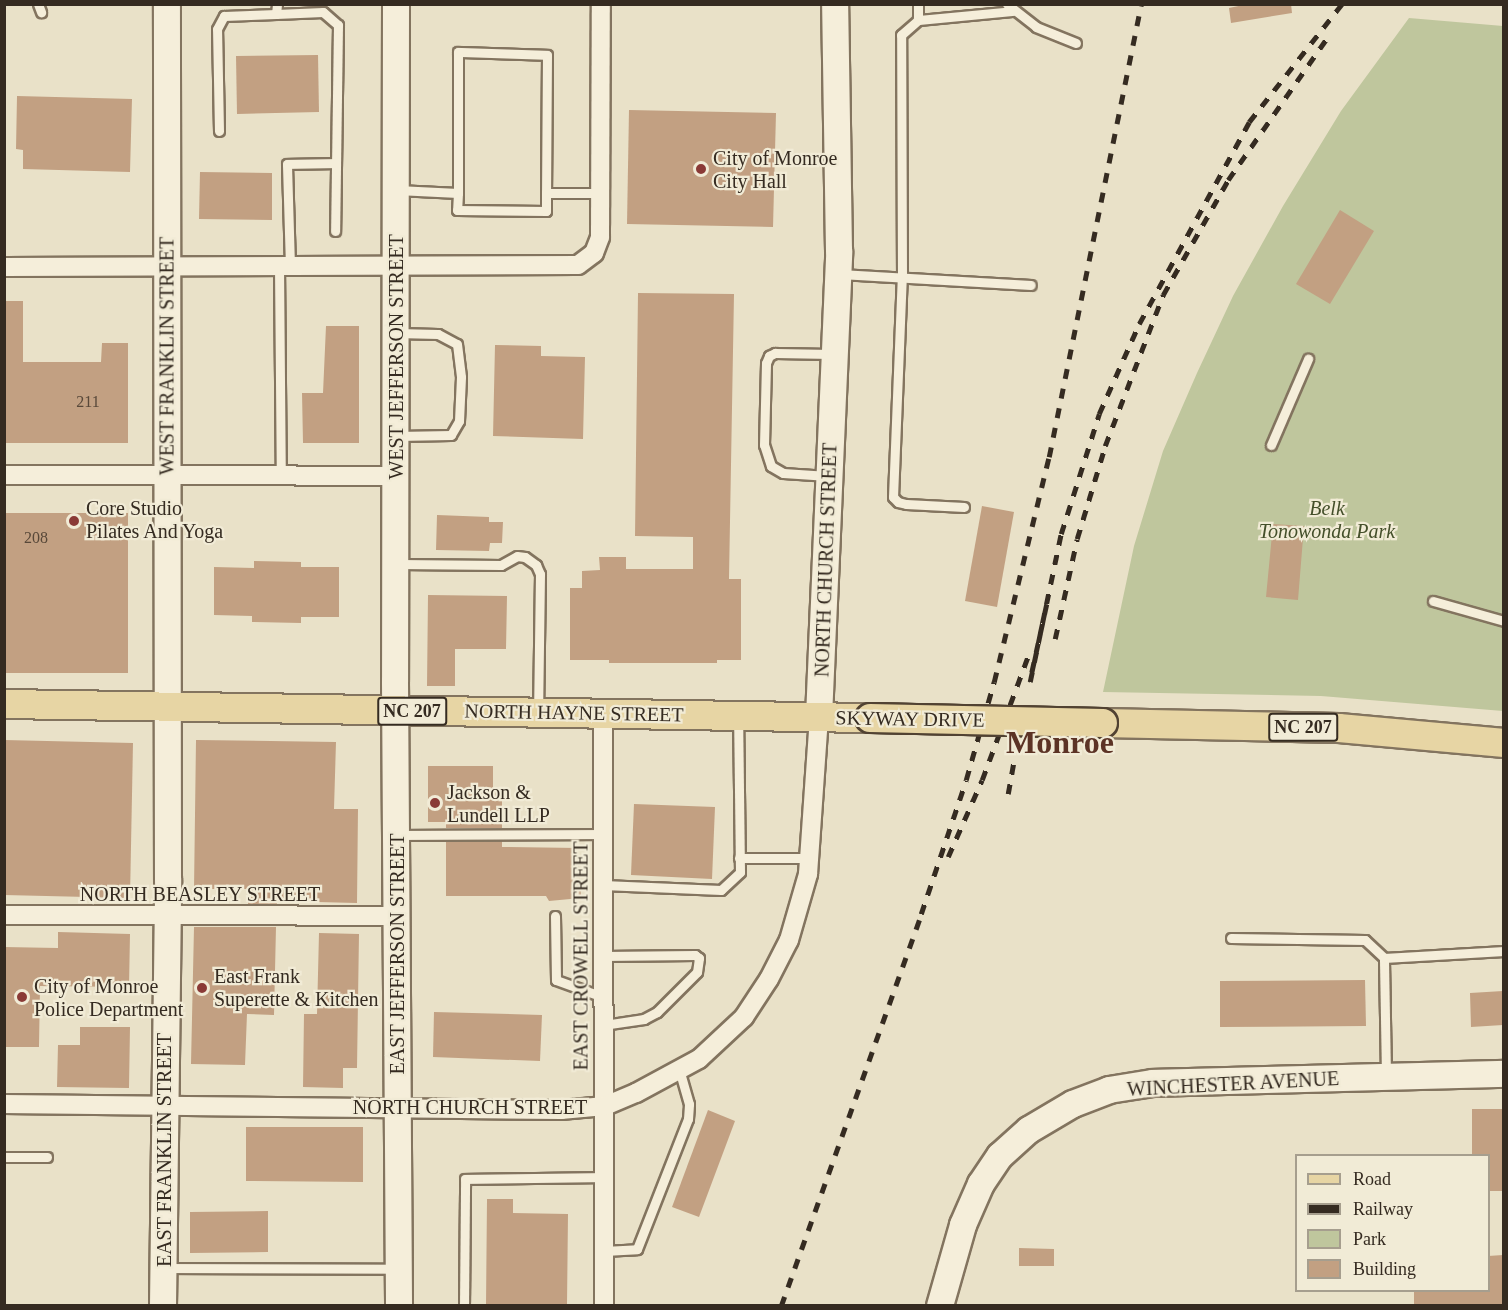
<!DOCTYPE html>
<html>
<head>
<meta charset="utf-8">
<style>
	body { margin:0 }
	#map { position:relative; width:1508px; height:1310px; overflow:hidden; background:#e9e1c8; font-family:Georgia,serif }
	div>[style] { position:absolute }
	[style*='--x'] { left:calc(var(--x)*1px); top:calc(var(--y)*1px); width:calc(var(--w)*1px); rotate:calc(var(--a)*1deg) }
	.green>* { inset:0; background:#bfc69d }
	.building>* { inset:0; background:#c2a082 }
	.roads { filter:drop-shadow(2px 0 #83745f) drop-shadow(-2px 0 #83745f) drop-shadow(0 2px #83745f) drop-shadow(0 -2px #83745f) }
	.lane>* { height:9px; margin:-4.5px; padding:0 4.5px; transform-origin:4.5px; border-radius:4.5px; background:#f5eeda }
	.street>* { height:18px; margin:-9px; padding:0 9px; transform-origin:9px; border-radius:9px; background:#f5eeda }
	.secondary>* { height:26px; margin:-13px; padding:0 13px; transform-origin:13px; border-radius:13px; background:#f5eeda }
	.primary>* { height:28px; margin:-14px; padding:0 14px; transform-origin:14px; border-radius:14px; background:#e7d5a4 }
	.rail>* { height:4.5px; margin-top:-2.25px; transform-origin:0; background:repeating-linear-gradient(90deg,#352b21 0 10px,transparent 0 20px) }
	.bridges { filter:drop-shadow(2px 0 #514232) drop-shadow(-2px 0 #514232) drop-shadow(0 2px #514232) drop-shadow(0 -2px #514232) }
	.primary-bridge>* { height:28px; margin:-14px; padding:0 14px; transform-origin:14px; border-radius:14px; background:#e7d5a4 }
	.dots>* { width:16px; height:16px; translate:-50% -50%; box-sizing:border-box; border:3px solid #f1ebd6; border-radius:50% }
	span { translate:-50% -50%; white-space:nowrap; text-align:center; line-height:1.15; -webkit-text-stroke:4.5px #f1ebd6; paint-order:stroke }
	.number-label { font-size:16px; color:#584839 }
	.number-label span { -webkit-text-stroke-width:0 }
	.shield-label span { padding:2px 4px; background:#f1ebd6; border:2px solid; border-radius:4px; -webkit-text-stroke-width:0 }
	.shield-label { font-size:18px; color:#352b21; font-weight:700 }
	.poi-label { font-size:20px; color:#352b21 }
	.left { translate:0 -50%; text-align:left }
	.street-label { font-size:20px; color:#352b21 }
	.park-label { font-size:20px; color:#444f2a; font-style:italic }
	.town-label { font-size:32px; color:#5c3325; font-weight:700 }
	.frame { position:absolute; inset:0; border:6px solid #352b21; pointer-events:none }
	.legend { position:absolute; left:1295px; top:1154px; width:195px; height:138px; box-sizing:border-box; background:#f1ebd6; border:2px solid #a69e8e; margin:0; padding:8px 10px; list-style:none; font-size:18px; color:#352b21 }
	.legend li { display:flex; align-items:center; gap:12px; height:30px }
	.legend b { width:30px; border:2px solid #a69e8e }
</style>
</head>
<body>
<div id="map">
	<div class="green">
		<div style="clip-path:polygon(1409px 18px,1503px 26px,1503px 711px,1321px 696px,1103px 692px,1134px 546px,1163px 451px,1197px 373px,1233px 296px,1283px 206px,1341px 111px)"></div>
	</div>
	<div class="building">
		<div style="clip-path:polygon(1248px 4px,1291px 4px,1292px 13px,1231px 23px,1229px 8px)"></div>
		<div style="clip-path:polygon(318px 55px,319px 112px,237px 114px,236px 56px)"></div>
		<div style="clip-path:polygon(17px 96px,132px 99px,130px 172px,23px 169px,23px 150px,16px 149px)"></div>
		<div style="clip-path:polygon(629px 110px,776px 113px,773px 227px,627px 224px)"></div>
		<div style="clip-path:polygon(200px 172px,272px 173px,272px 220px,199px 219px)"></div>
		<div style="clip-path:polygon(1340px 210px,1374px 231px,1330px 304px,1296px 284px)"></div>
		<div style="clip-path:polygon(638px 293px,734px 294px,729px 579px,741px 579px,741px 660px,717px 660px,717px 663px,609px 663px,609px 660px,570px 660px,570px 588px,582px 588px,582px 571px,600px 570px,599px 557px,626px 557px,626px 569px,693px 569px,693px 537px,635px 536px)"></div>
		<div style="clip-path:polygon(4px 301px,23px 301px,23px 362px,101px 362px,102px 343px,128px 343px,128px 443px,4px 443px)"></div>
		<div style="clip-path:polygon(326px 326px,359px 326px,359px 443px,303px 443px,302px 393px,323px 393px)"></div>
		<div style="clip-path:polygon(495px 345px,541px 346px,541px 356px,585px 357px,583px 439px,493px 436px)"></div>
		<div style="clip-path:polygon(982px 506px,1014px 512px,997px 607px,965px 601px)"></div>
		<div style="clip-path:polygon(4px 513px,128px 513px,128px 673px,4px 673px)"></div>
		<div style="clip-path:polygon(437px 515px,489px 517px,489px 522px,503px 522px,502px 543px,490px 543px,489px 551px,436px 550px)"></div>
		<div style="clip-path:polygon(1273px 524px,1304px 526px,1298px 600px,1266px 597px)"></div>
		<div style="clip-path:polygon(254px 561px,301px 562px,301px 567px,339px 567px,339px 617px,301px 617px,301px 623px,252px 622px,252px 616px,214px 615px,214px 567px,254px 568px)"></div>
		<div style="clip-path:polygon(428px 595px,507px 596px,506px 649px,455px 649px,455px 686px,427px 686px)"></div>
		<div style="clip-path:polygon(4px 740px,133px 743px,130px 898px,4px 895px)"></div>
		<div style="clip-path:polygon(196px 740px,336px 742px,334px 809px,358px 809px,357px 903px,277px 901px,277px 904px,248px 904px,248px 889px,194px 889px)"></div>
		<div style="clip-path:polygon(428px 766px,493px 766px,493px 792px,502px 792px,502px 828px,446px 828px,446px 822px,428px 822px)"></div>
		<div style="clip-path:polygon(634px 804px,715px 807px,712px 879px,631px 875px)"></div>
		<div style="clip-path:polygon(502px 841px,502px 847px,578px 848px,581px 898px,549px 901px,546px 896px,446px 896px,446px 842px)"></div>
		<div style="clip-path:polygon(194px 927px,276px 927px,274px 1015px,247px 1014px,245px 1065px,191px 1064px)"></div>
		<div style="clip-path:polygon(58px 932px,130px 934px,129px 987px,40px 986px,39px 1047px,4px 1047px,4px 947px,58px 948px)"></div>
		<div style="clip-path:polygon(319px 933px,359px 934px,357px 1068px,343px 1068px,343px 1088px,303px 1087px,304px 1014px,317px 1014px)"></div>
		<div style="clip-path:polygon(1365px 980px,1366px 1026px,1220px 1027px,1220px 981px)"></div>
		<div style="clip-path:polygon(1503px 991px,1503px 1025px,1471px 1027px,1470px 993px)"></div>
		<div style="clip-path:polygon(434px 1012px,542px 1015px,540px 1061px,433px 1057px)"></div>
		<div style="clip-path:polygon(80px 1027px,130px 1027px,129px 1088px,57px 1087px,58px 1045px,80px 1045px)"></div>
		<div style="clip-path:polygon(1472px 1109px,1503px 1109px,1503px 1191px,1488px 1191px,1488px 1155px,1472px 1155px)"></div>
		<div style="clip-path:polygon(708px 1110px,735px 1121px,699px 1217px,672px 1207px)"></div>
		<div style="clip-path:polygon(246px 1127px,363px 1127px,363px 1182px,246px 1181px)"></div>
		<div style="clip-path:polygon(487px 1199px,513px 1199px,513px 1213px,568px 1214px,567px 1305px,486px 1305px)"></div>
		<div style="clip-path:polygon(268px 1211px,268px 1252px,190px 1253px,190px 1212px)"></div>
		<div style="clip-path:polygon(1019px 1248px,1054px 1249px,1054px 1266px,1019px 1266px)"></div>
		<div style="clip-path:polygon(1503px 1255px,1503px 1305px,1414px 1305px,1414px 1290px,1488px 1290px,1488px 1256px)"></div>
	</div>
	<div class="roads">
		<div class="lane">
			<div style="--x:38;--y:4;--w:9;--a:69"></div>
			<div style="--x:918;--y:4;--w:16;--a:90"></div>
			<div style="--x:1007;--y:4;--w:37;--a:38"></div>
			<div style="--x:1036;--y:27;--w:43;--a:21.8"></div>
			<div style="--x:276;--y:14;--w:47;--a:-2.4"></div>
			<div style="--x:323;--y:12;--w:20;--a:41"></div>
			<div style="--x:338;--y:25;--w:206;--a:90.8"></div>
			<div style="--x:219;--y:131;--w:102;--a:-91.1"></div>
			<div style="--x:217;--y:29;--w:15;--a:-62"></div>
			<div style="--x:224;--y:16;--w:52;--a:-2.2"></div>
			<div style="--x:276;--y:14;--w:10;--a:-84"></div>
			<div style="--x:397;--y:190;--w:61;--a:2.8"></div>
			<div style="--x:458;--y:193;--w:141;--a:-90"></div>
			<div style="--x:458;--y:52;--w:89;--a:1.9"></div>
			<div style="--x:547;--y:55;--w:138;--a:90.4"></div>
			<div style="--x:546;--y:193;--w:54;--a:0"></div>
			<div style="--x:458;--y:193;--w:17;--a:93"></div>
			<div style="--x:457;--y:210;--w:89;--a:0.6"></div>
			<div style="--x:546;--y:211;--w:18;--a:-90"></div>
			<div style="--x:279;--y:266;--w:210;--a:89.5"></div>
			<div style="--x:290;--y:266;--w:102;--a:-91.7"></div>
			<div style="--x:287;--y:164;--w:48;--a:-1.2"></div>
			<div style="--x:840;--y:274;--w:191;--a:3.3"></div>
			<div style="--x:396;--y:333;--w:42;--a:1.4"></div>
			<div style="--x:438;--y:334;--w:21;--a:28"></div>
			<div style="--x:457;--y:344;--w:33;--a:83"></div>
			<div style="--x:461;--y:377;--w:44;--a:92.6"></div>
			<div style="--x:459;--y:421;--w:16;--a:120"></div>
			<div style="--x:451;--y:435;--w:54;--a:178.9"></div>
			<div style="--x:1271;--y:445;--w:94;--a:-66.7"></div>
			<div style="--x:828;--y:476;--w:45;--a:-176.2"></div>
			<div style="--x:783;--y:473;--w:14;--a:-150"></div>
			<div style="--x:771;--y:466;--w:22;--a:-108"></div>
			<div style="--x:764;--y:445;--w:82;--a:-88.6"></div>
			<div style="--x:766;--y:363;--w:8;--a:-67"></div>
			<div style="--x:769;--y:356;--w:7;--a:-27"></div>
			<div style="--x:775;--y:353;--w:57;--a:1"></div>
			<div style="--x:964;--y:507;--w:58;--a:-177"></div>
			<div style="--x:906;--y:504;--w:8;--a:-166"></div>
			<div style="--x:898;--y:502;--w:7;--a:-135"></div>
			<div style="--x:893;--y:497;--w:220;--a:-87.7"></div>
			<div style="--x:902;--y:277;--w:242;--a:-90.2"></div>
			<div style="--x:901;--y:35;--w:23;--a:-41"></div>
			<div style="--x:918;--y:20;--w:95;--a:-5.4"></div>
			<div style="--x:398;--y:564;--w:103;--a:0.6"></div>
			<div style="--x:501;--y:565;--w:18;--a:-29"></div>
			<div style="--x:517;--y:556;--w:8;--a:7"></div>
			<div style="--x:525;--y:557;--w:14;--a:36"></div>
			<div style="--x:536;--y:565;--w:10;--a:66"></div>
			<div style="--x:540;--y:574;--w:136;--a:90.8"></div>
			<div style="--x:1433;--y:601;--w:74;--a:15.7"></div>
			<div style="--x:398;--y:835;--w:205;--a:-0.3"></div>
			<div style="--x:739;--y:858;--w:70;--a:0"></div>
			<div style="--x:603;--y:885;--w:118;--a:2.4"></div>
			<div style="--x:721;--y:890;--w:26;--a:-43"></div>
			<div style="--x:740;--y:872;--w:154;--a:-90.7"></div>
			<div style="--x:555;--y:916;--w:64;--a:89.1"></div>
			<div style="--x:556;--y:980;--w:50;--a:19.9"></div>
			<div style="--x:1231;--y:938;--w:134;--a:0.9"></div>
			<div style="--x:1365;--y:940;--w:26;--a:43"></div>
			<div style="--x:603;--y:956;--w:92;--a:-0.6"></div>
			<div style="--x:695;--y:955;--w:5;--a:37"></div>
			<div style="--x:699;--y:958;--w:14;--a:98"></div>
			<div style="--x:697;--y:972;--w:57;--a:135"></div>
			<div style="--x:657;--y:1012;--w:15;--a:152"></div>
			<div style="--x:644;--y:1019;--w:40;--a:171.5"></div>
			<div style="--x:1386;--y:1075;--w:117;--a:-91"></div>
			<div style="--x:1384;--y:958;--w:120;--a:-3.3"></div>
			<div style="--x:4;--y:1157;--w:43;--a:0"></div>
			<div style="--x:604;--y:1251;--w:33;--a:-3"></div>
			<div style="--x:637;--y:1249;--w:140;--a:-68.6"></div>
			<div style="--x:688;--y:1119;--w:15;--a:-86"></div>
			<div style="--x:689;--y:1104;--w:35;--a:-106"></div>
			<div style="--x:166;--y:1268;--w:232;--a:0.2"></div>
			<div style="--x:464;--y:1306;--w:127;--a:-89.5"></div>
			<div style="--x:465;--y:1179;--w:139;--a:-0.8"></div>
		</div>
		<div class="street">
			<div style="--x:4;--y:267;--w:574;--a:-0.2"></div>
			<div style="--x:578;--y:265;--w:20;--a:-37"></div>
			<div style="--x:594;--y:253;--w:17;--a:-69"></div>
			<div style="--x:600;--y:237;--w:233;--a:-89.8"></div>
			<div style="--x:4;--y:475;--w:392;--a:0.1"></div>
			<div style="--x:603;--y:714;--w:592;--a:89.9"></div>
			<div style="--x:4;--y:915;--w:393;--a:0.1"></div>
			<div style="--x:4;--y:1104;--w:557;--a:0.62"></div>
			<div style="--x:561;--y:1110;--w:44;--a:-5.2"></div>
			<div style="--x:605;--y:1106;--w:34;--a:-23"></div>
			<div style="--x:636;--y:1093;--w:72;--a:-28.4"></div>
			<div style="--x:699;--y:1059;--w:62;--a:-43"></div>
			<div style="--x:744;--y:1017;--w:45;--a:-56.7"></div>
			<div style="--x:769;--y:979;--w:44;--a:-62.9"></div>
			<div style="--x:789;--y:940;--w:69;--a:-73.9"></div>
			<div style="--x:808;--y:874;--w:157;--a:-86"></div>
		</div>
		<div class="secondary">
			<div style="--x:396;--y:4;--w:678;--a:90.08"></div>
			<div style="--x:395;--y:682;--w:624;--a:89.63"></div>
			<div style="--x:819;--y:717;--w:466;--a:-87.5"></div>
			<div style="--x:839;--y:251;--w:247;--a:-90.9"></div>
			<div style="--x:163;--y:1306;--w:426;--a:-89.3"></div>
			<div style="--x:168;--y:880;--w:876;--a:-90.07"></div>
			<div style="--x:940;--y:1306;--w:84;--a:-74.1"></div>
			<div style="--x:963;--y:1225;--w:45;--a:-66.3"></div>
			<div style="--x:981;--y:1184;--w:34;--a:-56"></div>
			<div style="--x:1000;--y:1156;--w:39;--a:-42"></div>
			<div style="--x:1029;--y:1130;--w:51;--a:-30.6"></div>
			<div style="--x:1073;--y:1104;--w:39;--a:-21"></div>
			<div style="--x:1109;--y:1090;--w:45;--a:-9"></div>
			<div style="--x:1153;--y:1083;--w:351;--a:-1.5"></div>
		</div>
		<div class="primary">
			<div style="--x:4;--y:704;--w:866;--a:0.93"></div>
			<div style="--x:1103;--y:723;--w:236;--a:1.2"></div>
			<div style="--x:1339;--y:728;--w:166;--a:5.2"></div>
		</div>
	</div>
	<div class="rail">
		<div style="--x:1047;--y:604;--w:80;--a:102.3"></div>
		<div style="--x:1030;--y:682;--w:151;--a:-78.2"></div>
		<div style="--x:1061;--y:534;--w:126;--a:-72.4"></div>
		<div style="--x:1099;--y:414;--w:98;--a:-66"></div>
		<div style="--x:1139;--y:324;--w:230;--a:-61.4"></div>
		<div style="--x:1249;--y:122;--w:150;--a:-51.8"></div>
		<div style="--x:1055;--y:639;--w:102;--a:-77.6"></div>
		<div style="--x:1077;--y:539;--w:97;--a:-73.2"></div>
		<div style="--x:1105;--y:446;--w:162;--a:-69"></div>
		<div style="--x:1163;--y:295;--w:132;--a:-60.5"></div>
		<div style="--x:1228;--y:180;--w:173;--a:-55.1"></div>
		<div style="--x:1008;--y:794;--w:36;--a:-80"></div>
		<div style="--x:948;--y:857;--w:84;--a:-66.2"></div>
		<div style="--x:982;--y:780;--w:138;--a:-69.6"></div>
		<div style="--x:781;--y:1306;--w:416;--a:-70.3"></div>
		<div style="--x:921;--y:914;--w:141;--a:-71.4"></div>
		<div style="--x:966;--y:780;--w:102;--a:-74.1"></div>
		<div style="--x:994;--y:682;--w:232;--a:-76.3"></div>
		<div style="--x:1049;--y:457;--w:462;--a:-78.5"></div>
	</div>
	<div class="bridges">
		<div class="primary-bridge">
			<div style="--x:870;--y:718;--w:233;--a:1.2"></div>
		</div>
	</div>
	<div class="dots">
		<div style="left:701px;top:169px;background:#8a3a36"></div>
		<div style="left:74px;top:521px;background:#8a3a36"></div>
		<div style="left:435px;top:803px;background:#8a3a36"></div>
		<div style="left:202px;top:988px;background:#8a3a36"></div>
		<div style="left:22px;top:997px;background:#8a3a36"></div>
	</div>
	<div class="number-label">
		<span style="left:88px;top:402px">211</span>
		<span style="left:36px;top:538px">208</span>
	</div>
	<div class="shield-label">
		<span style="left:412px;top:711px">NC 207</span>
		<span style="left:1303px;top:727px">NC 207</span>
	</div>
	<div class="poi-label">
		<span class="left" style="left:713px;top:170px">City of Monroe<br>City Hall</span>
		<span class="left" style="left:86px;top:520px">Core Studio<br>Pilates And Yoga</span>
		<span class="left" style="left:447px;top:804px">Jackson &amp;<br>Lundell LLP</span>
		<span class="left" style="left:214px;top:988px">East Frank<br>Superette &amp; Kitchen</span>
		<span class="left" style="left:34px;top:998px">City of Monroe<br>Police Department</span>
	</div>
	<div class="street-label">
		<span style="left:167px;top:356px;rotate:-90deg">WEST FRANKLIN STREET</span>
		<span style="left:396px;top:357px;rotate:-90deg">WEST JEFFERSON STREET</span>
		<span style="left:826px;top:560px;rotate:-88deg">NORTH CHURCH STREET</span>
		<span style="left:574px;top:713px;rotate:1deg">NORTH HAYNE STREET</span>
		<span style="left:910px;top:719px;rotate:1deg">SKYWAY DRIVE</span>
		<span style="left:200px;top:894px">NORTH BEASLEY STREET</span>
		<span style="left:397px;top:954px;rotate:-90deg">EAST JEFFERSON STREET</span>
		<span style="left:581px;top:956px;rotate:-90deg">EAST CROWELL STREET</span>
		<span style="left:1233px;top:1084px;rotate:-3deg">WINCHESTER AVENUE</span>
		<span style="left:470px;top:1107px">NORTH CHURCH STREET</span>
		<span style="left:164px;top:1150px;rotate:-90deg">EAST FRANKLIN STREET</span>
	</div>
	<div class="park-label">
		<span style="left:1327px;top:520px">Belk<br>Tonowonda Park</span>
	</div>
	<div class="town-label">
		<span style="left:1060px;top:742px">Monroe</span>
	</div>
	<div class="frame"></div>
	<ul class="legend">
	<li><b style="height:8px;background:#e7d5a4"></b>Road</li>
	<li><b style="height:8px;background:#352b21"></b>Railway</li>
	<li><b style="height:16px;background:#bfc69d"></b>Park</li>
	<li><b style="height:16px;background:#c2a082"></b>Building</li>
	</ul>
</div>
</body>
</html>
